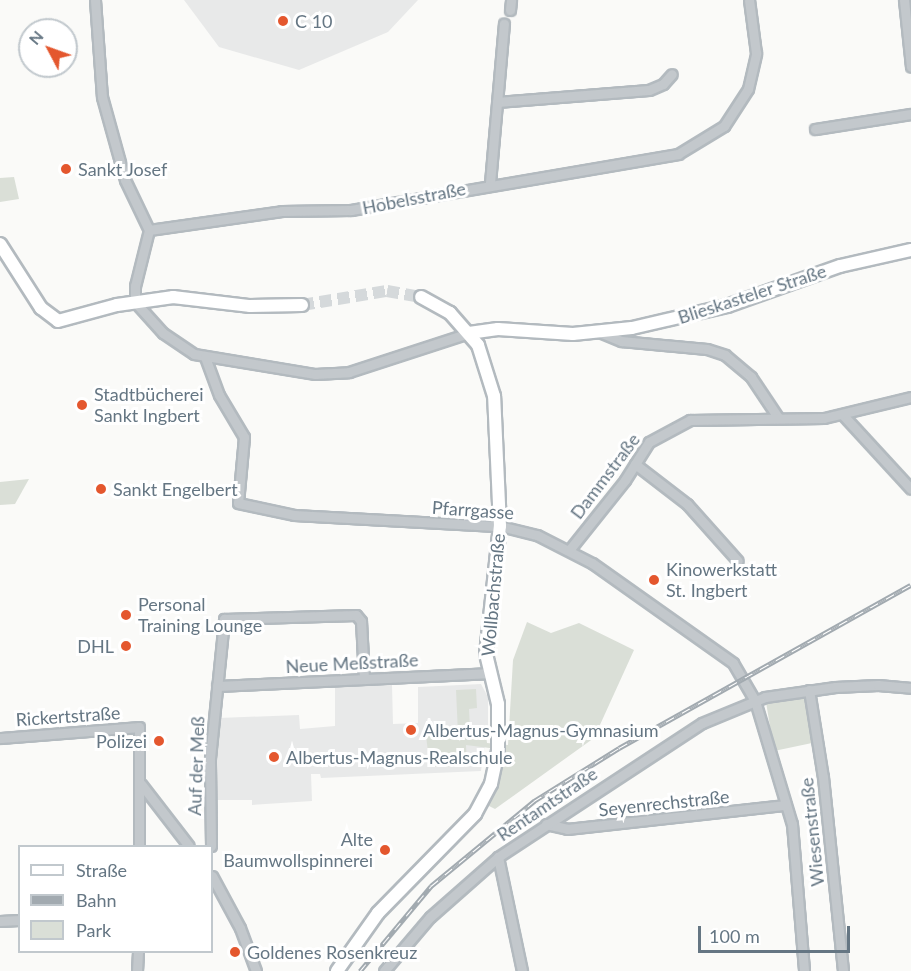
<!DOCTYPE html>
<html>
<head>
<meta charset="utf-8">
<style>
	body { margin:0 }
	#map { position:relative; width:911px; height:971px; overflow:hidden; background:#fafaf8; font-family:Lato,sans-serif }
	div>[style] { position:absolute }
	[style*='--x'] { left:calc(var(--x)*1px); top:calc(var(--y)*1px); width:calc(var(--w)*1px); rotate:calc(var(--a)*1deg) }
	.built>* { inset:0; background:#e8e9e9 }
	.green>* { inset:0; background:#dadfd7 }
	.secondary-tunnel>* { height:12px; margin-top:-6px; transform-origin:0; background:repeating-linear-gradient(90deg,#d5d9db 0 12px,transparent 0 18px) }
	.roads { filter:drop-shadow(2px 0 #b3babf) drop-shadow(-2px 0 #b3babf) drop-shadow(0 2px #b3babf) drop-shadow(0 -2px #b3babf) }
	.street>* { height:9px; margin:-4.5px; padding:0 4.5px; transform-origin:4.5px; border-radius:4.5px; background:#c3c8cc }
	.secondary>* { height:12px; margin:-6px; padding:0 6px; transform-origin:6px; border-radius:6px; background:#fff }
	.rail>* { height:5px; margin-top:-2.5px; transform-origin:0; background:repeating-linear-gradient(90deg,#fff 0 9px,#a2aab0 0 18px); box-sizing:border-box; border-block:2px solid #a2aab0 }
	.dots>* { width:16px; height:16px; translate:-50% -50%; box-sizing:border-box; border:3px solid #fff; border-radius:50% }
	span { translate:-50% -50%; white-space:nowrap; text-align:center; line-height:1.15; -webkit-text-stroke:6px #fff; paint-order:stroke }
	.poi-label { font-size:18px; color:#657683 }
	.left { translate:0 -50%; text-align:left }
	.right { translate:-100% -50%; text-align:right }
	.street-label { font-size:18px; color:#657683 }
	.legend { position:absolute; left:18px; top:845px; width:195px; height:108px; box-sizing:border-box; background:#fff; border:2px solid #c1c8cd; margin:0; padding:8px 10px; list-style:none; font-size:18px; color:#657683 }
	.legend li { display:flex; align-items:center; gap:12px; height:30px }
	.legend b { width:30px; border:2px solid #c1c8cd }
	.north { position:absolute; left:18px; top:18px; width:60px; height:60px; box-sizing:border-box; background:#fff; border:2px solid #c1c8cd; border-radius:50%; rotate:311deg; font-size:16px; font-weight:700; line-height:24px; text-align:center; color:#657683 }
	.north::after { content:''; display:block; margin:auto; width:21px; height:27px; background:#e4572e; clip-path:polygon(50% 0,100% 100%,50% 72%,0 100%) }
	.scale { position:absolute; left:698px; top:926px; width:152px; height:27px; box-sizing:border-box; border:3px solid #657683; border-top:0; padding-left:8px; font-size:18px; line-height:21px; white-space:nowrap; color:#657683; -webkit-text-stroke:4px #fff; paint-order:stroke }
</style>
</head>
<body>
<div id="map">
	<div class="built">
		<div style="clip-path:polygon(184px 0,418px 0,388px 32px,299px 70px,219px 47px)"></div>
		<div style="clip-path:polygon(481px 684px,488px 697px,488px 726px,481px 771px,321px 778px,320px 774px,311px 774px,312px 801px,252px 805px,252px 800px,214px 800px,219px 718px,299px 715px,300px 729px,335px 726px,335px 687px,392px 685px,393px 724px,418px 723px,418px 687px)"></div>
	</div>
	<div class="green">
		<div style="clip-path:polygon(14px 177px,19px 199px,0 202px,0 178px)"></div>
		<div style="clip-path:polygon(29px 479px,15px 504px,0 505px,0 482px)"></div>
		<div style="clip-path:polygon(527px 622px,551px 633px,579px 623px,634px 650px,594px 738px,495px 809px,485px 804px,505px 750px,466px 745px,467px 766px,430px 767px,426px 736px,458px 734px,456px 690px,476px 689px,477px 708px,469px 709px,470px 729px,485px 728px,487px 743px,508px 745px,513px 660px)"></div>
		<div style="clip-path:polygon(806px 695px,812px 743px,774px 751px,766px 702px)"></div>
	</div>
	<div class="secondary-tunnel">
		<div style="--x:302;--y:305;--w:86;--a:-9.4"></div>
		<div style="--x:387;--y:291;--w:35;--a:10"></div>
	</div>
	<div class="roads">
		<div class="street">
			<div style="--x:95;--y:0;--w:97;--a:85.9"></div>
			<div style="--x:102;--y:97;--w:86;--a:74.5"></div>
			<div style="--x:125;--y:180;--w:55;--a:64.4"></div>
			<div style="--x:149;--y:230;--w:58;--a:104"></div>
			<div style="--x:135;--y:286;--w:16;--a:90"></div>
			<div style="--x:135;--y:302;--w:42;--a:47.9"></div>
			<div style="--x:163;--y:333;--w:37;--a:34"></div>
			<div style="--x:194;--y:354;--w:123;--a:9.4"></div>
			<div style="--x:315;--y:374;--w:34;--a:-3"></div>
			<div style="--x:349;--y:372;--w:126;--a:-18"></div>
			<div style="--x:904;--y:0;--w:67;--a:84"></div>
			<div style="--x:510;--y:10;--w:10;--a:-84"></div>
			<div style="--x:497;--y:102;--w:152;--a:-4.5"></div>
			<div style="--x:649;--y:90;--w:15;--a:-23"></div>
			<div style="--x:663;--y:84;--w:13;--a:-48"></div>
			<div style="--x:815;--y:129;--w:97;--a:-8.9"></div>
			<div style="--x:490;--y:183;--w:160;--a:-85"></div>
			<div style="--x:149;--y:230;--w:134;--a:-8.1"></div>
			<div style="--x:282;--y:211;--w:69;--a:-0.8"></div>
			<div style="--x:351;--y:210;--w:332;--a:-9.7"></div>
			<div style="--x:678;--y:154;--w:54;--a:-31.3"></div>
			<div style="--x:724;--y:126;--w:44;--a:-57"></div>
			<div style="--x:748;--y:89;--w:37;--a:-77"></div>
			<div style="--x:756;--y:53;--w:53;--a:-97.5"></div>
			<div style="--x:602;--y:333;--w:21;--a:23"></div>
			<div style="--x:621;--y:341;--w:86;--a:5.3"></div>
			<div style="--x:707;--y:349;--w:19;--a:18"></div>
			<div style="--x:725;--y:355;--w:34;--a:40"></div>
			<div style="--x:751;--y:377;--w:47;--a:56.3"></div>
			<div style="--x:205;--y:357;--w:40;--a:69.8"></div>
			<div style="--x:219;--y:395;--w:49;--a:59.2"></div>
			<div style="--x:244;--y:437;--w:66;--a:95.2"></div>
			<div style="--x:238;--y:503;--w:57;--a:12.1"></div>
			<div style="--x:294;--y:515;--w:206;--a:3.1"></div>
			<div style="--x:500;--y:526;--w:38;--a:14"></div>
			<div style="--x:537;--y:535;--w:62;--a:27"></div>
			<div style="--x:592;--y:563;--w:173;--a:35.3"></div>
			<div style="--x:733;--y:663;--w:44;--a:59.9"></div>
			<div style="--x:755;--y:701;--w:128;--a:73.3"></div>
			<div style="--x:792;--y:824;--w:147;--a:85.3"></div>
			<div style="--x:843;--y:415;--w:100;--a:47.4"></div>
			<div style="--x:635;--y:464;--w:66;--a:37.6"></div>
			<div style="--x:687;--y:504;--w:76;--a:48.2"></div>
			<div style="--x:570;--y:549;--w:88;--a:-51.4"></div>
			<div style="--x:625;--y:480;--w:45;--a:-57.7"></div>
			<div style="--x:649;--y:442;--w:47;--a:-28.2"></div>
			<div style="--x:690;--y:420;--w:134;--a:-0.9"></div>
			<div style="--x:824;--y:418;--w:89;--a:-13.6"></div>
			<div style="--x:217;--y:686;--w:271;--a:-2.7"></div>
			<div style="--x:809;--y:690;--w:88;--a:80.9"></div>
			<div style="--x:823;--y:777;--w:195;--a:84.1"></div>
			<div style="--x:0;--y:738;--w:139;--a:-4.5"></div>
			<div style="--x:139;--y:727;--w:119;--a:90"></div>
			<div style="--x:141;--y:784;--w:78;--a:52.3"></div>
			<div style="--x:546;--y:824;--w:22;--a:13"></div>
			<div style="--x:567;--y:829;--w:220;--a:-6.3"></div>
			<div style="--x:211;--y:846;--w:88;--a:-90.7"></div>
			<div style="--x:210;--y:758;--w:140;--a:-84.2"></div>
			<div style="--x:224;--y:619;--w:132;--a:-1.7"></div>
			<div style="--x:356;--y:615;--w:8;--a:50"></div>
			<div style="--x:361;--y:621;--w:58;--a:87"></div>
			<div style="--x:498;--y:857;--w:116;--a:78.1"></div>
			<div style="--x:212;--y:876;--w:59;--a:61.7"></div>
			<div style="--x:240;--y:928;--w:46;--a:69.6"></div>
			<div style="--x:0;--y:921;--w:19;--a:-3"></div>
			<div style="--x:137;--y:971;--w:19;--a:-87"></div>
			<div style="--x:384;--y:971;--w:71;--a:-49.6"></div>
			<div style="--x:430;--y:917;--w:91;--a:-41.4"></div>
			<div style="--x:498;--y:857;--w:244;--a:-33.3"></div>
			<div style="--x:702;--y:723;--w:68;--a:-22.4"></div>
			<div style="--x:765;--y:697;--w:71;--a:-8.1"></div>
			<div style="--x:835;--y:687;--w:43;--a:-2.7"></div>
			<div style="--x:878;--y:685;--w:33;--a:5"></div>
		</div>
		<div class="secondary">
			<div style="--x:0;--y:244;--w:76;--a:57.4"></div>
			<div style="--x:41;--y:308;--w:21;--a:37"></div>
			<div style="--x:58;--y:321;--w:61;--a:-15.2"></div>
			<div style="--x:117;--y:305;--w:57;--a:-8.1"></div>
			<div style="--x:173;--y:297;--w:78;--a:6.7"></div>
			<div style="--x:250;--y:306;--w:52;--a:-1.1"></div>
			<div style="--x:469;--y:333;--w:29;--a:-8"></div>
			<div style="--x:498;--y:329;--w:75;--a:3.8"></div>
			<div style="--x:573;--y:334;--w:59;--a:-5.8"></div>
			<div style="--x:632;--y:328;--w:98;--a:-13"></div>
			<div style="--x:727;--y:306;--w:120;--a:-19.5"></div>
			<div style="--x:840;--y:266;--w:73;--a:-12.7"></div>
			<div style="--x:337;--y:971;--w:71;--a:-54.7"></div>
			<div style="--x:378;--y:913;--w:139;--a:-45.6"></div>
			<div style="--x:475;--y:814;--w:34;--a:-62"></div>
			<div style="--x:491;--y:784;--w:33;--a:-78"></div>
			<div style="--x:498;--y:752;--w:48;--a:-90"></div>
			<div style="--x:498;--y:704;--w:51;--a:-103.5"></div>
			<div style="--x:486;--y:654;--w:129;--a:-83.8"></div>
			<div style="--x:500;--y:526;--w:130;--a:-92.6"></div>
			<div style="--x:494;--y:396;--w:53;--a:-107.4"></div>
			<div style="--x:478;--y:345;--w:43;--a:-131.2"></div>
			<div style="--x:450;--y:313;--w:33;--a:-151"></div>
		</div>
	</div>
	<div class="rail">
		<div style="--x:360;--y:971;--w:111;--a:-50.1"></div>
		<div style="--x:431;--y:886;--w:134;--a:-39.5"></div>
		<div style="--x:534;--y:801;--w:100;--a:-31.9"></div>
		<div style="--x:619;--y:748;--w:334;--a:-29.2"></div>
	</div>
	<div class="dots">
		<div style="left:283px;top:21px;background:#e4572e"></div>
		<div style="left:66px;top:169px;background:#e4572e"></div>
		<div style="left:82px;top:405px;background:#e4572e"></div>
		<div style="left:101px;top:489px;background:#e4572e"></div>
		<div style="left:654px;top:580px;background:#e4572e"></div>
		<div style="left:126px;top:615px;background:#e4572e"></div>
		<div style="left:126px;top:646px;background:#e4572e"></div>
		<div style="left:411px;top:730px;background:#e4572e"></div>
		<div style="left:159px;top:741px;background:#e4572e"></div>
		<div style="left:274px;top:757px;background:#e4572e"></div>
		<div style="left:385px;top:850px;background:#e4572e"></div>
		<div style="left:235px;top:952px;background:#e4572e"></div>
	</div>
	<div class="poi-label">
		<span class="left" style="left:295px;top:21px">C 10</span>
		<span class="left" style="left:78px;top:169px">Sankt Josef</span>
		<span class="left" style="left:94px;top:405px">Stadtbücherei<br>Sankt Ingbert</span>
		<span class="left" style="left:113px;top:489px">Sankt Engelbert</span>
		<span class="left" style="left:666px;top:580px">Kinowerkstatt<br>St. Ingbert</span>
		<span class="left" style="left:138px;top:615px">Personal<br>Training Lounge</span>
		<span class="right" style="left:114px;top:646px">DHL</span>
		<span class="left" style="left:423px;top:730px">Albertus-Magnus-Gymnasium</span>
		<span class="right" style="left:147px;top:741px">Polizei</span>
		<span class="left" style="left:286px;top:757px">Albertus-Magnus-Realschule</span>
		<span class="right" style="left:373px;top:850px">Alte<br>Baumwollspinnerei</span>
		<span class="left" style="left:247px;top:952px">Goldenes Rosenkreuz</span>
	</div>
	<div class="street-label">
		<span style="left:414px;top:198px;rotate:-11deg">Hobelsstraße</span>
		<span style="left:752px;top:294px;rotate:-18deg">Blieskasteler Straße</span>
		<span style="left:605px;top:476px;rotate:-53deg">Dammstraße</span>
		<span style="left:473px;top:510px;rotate:4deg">Pfarrgasse</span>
		<span style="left:493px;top:595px;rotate:-85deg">Wollbachstraße</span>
		<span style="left:352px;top:663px;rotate:-3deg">Neue Meßstraße</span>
		<span style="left:68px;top:716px;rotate:-4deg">Rickertstraße</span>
		<span style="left:196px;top:766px;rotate:-88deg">Auf der Meß</span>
		<span style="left:664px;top:803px;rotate:-6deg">Seyenrechstraße</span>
		<span style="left:547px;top:804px;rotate:-34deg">Rentamtstraße</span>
		<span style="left:812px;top:832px;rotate:-96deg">Wiesenstraße</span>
	</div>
	<ul class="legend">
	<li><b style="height:8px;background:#fff"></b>Straße</li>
	<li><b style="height:8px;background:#a2aab0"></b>Bahn</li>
	<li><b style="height:16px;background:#dadfd7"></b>Park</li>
	</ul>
	<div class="north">N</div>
	<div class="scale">100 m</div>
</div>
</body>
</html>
